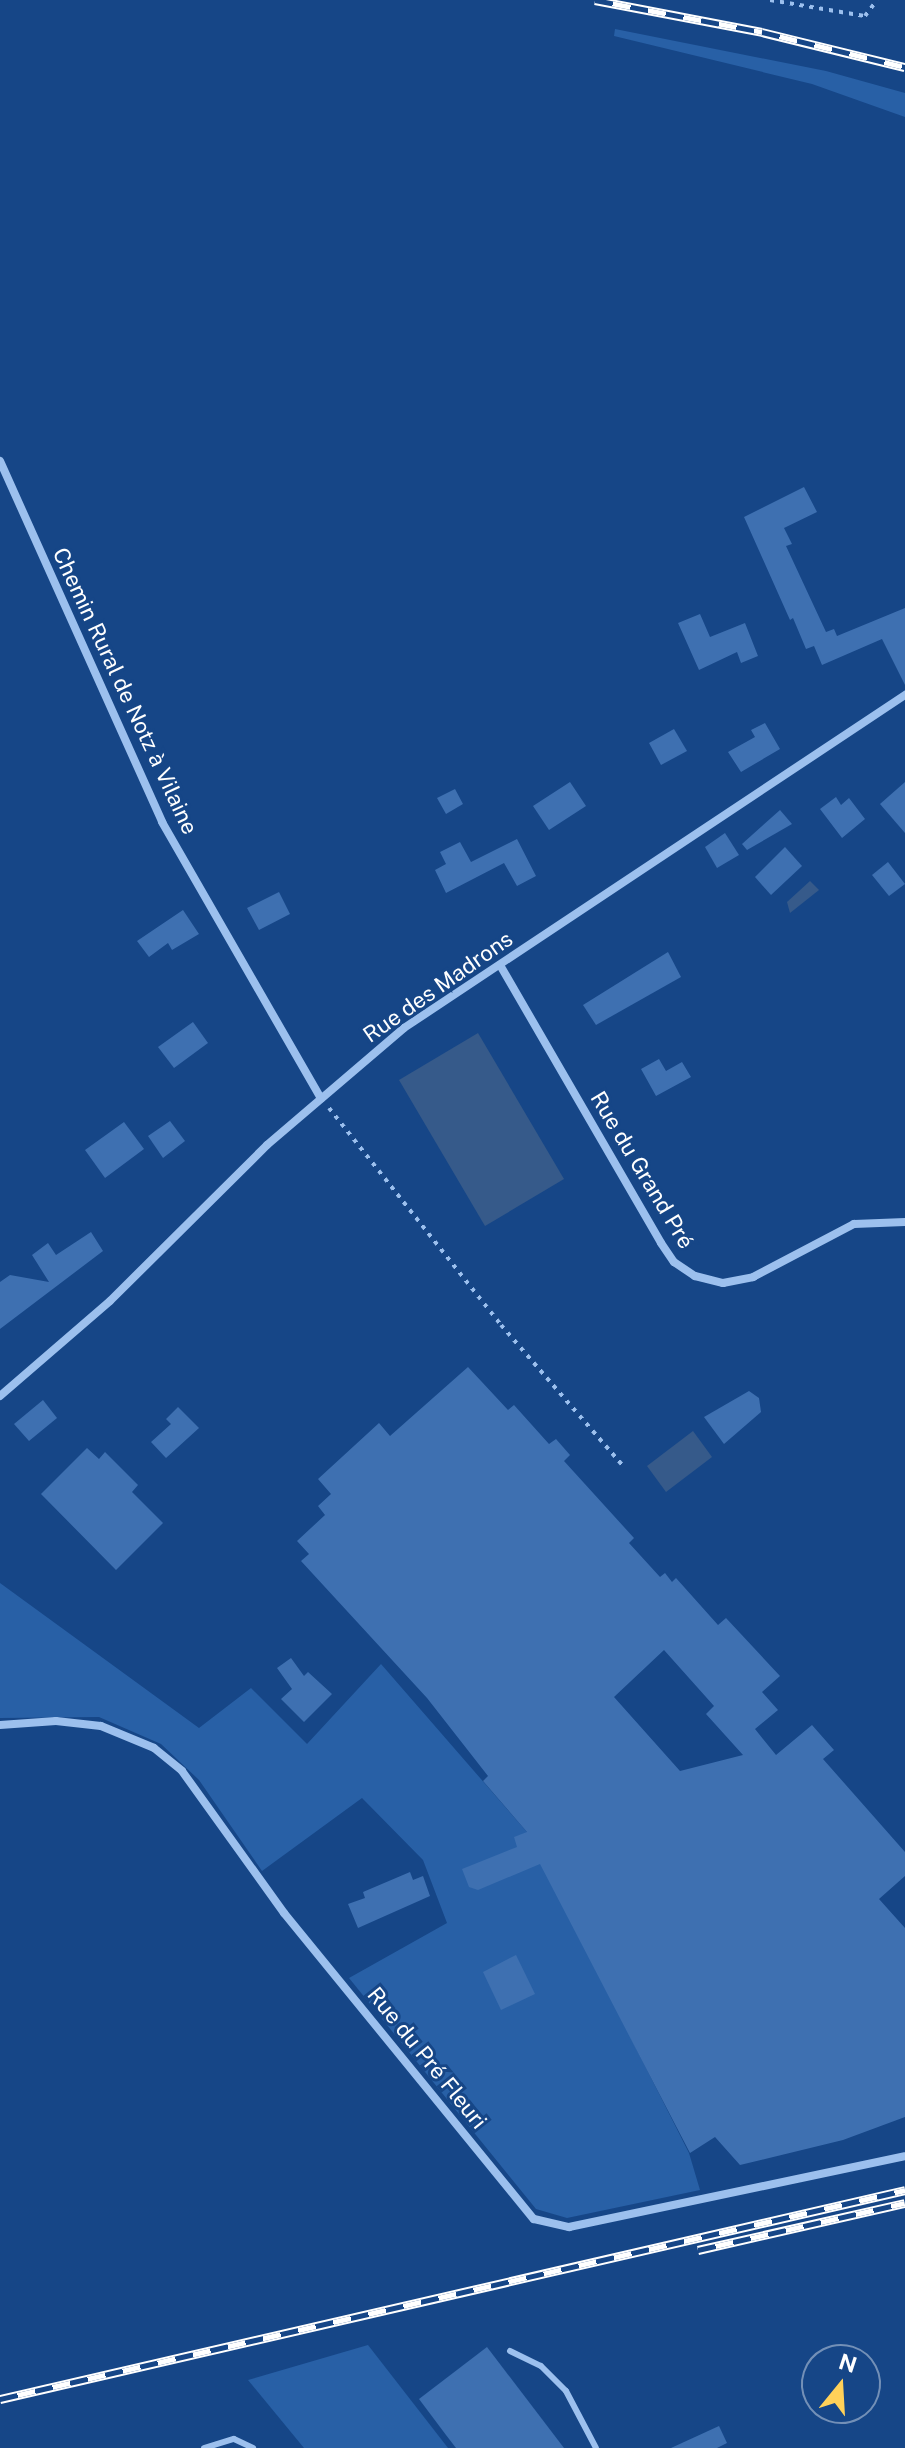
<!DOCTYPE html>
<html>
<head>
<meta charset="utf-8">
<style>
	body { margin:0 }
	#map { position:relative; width:905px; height:2448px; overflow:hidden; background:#164687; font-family:"Public Sans",sans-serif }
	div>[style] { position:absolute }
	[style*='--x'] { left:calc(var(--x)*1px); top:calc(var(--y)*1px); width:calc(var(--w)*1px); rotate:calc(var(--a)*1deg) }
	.green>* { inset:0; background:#2860a6 }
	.water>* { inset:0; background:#365a8a }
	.building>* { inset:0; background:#3e70b1 }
	.path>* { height:4px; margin-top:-2px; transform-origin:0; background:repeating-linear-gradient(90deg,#9cc0ee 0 4px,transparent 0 10px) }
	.service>* { height:6px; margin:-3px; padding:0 3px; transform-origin:3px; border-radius:3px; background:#9cc0ee }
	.minor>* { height:8px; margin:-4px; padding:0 4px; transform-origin:4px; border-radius:4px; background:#9cc0ee }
	.rail>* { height:9px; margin-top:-4.5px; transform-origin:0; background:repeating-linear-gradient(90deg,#164687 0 18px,#fff 0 36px); box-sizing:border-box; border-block:2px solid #fff }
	span { translate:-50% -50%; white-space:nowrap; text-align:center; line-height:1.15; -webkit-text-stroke:6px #164687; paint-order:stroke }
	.street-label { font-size:22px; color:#fff }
	.north { position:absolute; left:801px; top:2344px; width:80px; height:80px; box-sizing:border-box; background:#164687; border:2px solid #7390b7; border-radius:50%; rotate:18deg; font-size:22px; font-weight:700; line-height:32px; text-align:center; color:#fff }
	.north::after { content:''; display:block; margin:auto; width:28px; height:36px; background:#ffd159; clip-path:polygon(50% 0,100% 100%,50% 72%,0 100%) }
</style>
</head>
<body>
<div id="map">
	<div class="green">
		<div style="clip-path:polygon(615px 29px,826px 71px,905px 93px,905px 117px,812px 84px,614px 36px)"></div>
		<div style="clip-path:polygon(0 1583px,199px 1728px,251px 1688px,307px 1744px,381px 1664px,527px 1832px,689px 2153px,700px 2190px,567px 2218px,536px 2209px,349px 1978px,447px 1923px,423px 1860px,362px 1798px,262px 1871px,199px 1780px,161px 1744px,99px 1717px,0 1718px)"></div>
		<div style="clip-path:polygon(368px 2345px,448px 2448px,304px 2448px,248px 2380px)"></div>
	</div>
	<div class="water">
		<div style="clip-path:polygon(810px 881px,819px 890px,790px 913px,787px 902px)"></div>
		<div style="clip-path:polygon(478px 1033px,564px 1179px,485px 1226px,399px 1080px)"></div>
		<div style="clip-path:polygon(693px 1431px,712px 1457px,666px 1492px,647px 1466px)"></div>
	</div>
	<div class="building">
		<div style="clip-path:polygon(804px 487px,817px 512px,784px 528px,792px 544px,786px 546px,826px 632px,834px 629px,837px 636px,905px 608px,905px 685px,882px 639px,822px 665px,814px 646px,806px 649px,793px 618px,790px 620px,744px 517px)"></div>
		<div style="clip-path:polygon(700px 614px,710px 637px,745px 623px,758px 656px,741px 663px,737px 652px,699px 670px,678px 623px)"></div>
		<div style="clip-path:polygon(765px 723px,780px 749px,741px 772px,728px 752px,755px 737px,751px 730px)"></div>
		<div style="clip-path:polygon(674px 729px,687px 751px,661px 765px,649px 743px)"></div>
		<div style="clip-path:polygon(570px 782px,586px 806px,549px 830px,533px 806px)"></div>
		<div style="clip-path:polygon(905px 782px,905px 833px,880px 804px)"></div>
		<div style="clip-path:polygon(455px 789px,463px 804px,446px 814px,437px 798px)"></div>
		<div style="clip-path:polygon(836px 797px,841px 805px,849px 798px,865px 819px,842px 838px,820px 809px)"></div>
		<div style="clip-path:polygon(780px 810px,792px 824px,747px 850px,742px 844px)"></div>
		<div style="clip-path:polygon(725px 833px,739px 855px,717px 868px,705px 847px)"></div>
		<div style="clip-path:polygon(517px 839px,536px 876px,517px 886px,504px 863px,446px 893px,435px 870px,446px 864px,440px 852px,460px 842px,471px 862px)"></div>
		<div style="clip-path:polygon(785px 847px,802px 866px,771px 895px,755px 877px)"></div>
		<div style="clip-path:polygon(888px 862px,905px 884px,889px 896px,872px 875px)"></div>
		<div style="clip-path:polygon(279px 892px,290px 914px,259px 930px,247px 908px)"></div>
		<div style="clip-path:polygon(183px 910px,199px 934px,172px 950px,168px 943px,149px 957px,137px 941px)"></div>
		<div style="clip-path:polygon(668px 952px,681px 977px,596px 1025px,583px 1005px)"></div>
		<div style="clip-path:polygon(193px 1022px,208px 1043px,174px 1068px,158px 1047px)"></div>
		<div style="clip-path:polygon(659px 1059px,666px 1071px,682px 1062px,691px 1077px,656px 1096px,641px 1069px)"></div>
		<div style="clip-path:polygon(170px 1121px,185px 1141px,163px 1158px,148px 1136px)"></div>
		<div style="clip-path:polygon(124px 1122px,144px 1149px,105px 1178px,85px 1150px)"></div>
		<div style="clip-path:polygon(91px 1232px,103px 1251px,0 1329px,0 1282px,10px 1275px,49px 1282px,32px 1255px,48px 1243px,56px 1255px)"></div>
		<div style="clip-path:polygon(evenodd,468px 1367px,508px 1410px,514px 1405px,549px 1444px,556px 1439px,570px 1455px,564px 1461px,634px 1538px,629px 1543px,660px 1577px,665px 1573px,672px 1582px,676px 1578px,718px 1625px,726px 1618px,780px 1676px,762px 1692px,778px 1710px,755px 1729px,776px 1755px,812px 1725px,834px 1750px,823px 1759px,905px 1852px,905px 1876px,879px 1899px,905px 1928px,905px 2117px,843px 2140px,740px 2165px,715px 2137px,690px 2153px,540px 1864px,478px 1890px,469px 1887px,462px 1869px,517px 1847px,514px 1837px,527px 1832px,483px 1781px,488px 1776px,427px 1698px,301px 1561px,309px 1554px,297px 1541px,325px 1515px,318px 1506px,331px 1494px,318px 1479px,379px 1423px,390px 1436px,468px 1367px,664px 1650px,714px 1706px,706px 1714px,743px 1755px,680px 1771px,614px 1697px,664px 1650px)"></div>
		<div style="clip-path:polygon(749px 1391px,759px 1398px,761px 1412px,724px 1444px,704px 1417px)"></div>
		<div style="clip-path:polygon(43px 1400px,57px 1418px,29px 1441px,14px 1424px)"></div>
		<div style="clip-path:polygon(178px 1407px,199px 1428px,166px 1458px,151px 1442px,171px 1424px,166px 1419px)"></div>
		<div style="clip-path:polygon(87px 1448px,99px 1459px,105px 1452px,138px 1485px,132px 1492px,163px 1523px,116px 1570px,41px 1494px)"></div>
		<div style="clip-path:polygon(291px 1658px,304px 1676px,308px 1672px,332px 1694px,304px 1722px,281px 1699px,292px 1689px,277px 1668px)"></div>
		<div style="clip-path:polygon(410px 1872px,413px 1880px,423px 1876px,430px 1896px,358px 1928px,348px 1904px,365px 1898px,363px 1892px)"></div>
		<div style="clip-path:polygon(516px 1955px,535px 1994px,501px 2010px,483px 1972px)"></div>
		<div style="clip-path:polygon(487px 2347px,564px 2448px,456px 2448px,446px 2435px,419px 2399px)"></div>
		<div style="clip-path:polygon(719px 2426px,727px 2443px,717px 2448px,671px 2448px)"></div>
	</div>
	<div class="path">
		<div style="--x:770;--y:0;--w:96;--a:9.6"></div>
		<div style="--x:865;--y:16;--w:20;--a:-53"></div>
		<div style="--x:329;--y:1108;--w:277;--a:51.6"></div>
		<div style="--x:501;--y:1325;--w:188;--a:49.1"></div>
	</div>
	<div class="service">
		<div style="--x:510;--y:2351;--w:34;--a:26"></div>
		<div style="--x:541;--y:2366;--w:35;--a:45"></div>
		<div style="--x:566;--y:2391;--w:64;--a:62.2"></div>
		<div style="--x:204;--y:2448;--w:31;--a:-17"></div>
		<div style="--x:234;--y:2439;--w:21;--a:25"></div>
	</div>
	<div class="minor">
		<div style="--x:0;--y:461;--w:396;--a:65.8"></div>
		<div style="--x:162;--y:822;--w:319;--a:60.1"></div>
		<div style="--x:500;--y:965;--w:321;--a:59.9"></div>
		<div style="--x:661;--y:1243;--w:23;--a:56"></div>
		<div style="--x:674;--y:1262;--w:25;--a:34"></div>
		<div style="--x:695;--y:1276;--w:29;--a:14"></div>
		<div style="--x:723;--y:1283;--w:31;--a:-11"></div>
		<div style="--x:753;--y:1277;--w:114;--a:-27.7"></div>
		<div style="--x:854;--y:1224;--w:51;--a:-2.2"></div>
		<div style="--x:0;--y:1396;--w:145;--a:-40.8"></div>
		<div style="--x:110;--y:1301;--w:221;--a:-44.8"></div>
		<div style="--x:267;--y:1145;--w:180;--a:-40.5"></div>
		<div style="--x:404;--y:1028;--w:602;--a:-33.61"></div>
		<div style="--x:0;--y:1725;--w:56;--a:-4.1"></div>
		<div style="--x:56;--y:1721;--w:45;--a:6.3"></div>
		<div style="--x:101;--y:1726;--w:57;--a:22.5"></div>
		<div style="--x:154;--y:1748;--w:36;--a:39"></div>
		<div style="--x:182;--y:1771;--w:175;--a:54.3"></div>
		<div style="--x:284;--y:1913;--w:395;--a:50.8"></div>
		<div style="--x:534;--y:2219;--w:36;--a:13"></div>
		<div style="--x:569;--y:2227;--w:343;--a:-11.9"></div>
	</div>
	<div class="rail">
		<div style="--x:595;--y:0;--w:170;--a:10.8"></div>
		<div style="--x:762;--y:32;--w:147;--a:13.8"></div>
		<div style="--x:698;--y:2250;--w:212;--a:-12.8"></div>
		<div style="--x:0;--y:2399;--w:929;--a:-13"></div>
	</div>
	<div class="street-label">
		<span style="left:125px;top:691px;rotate:65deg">Chemin Rural de Notz à Vilaine</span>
		<span style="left:438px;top:987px;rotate:-35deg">Rue des Madrons</span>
		<span style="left:642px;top:1170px;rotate:59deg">Rue du Grand Pré</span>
		<span style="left:427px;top:2058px;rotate:51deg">Rue du Pré Fleuri</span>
	</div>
	<div class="north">N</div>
</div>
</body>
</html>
